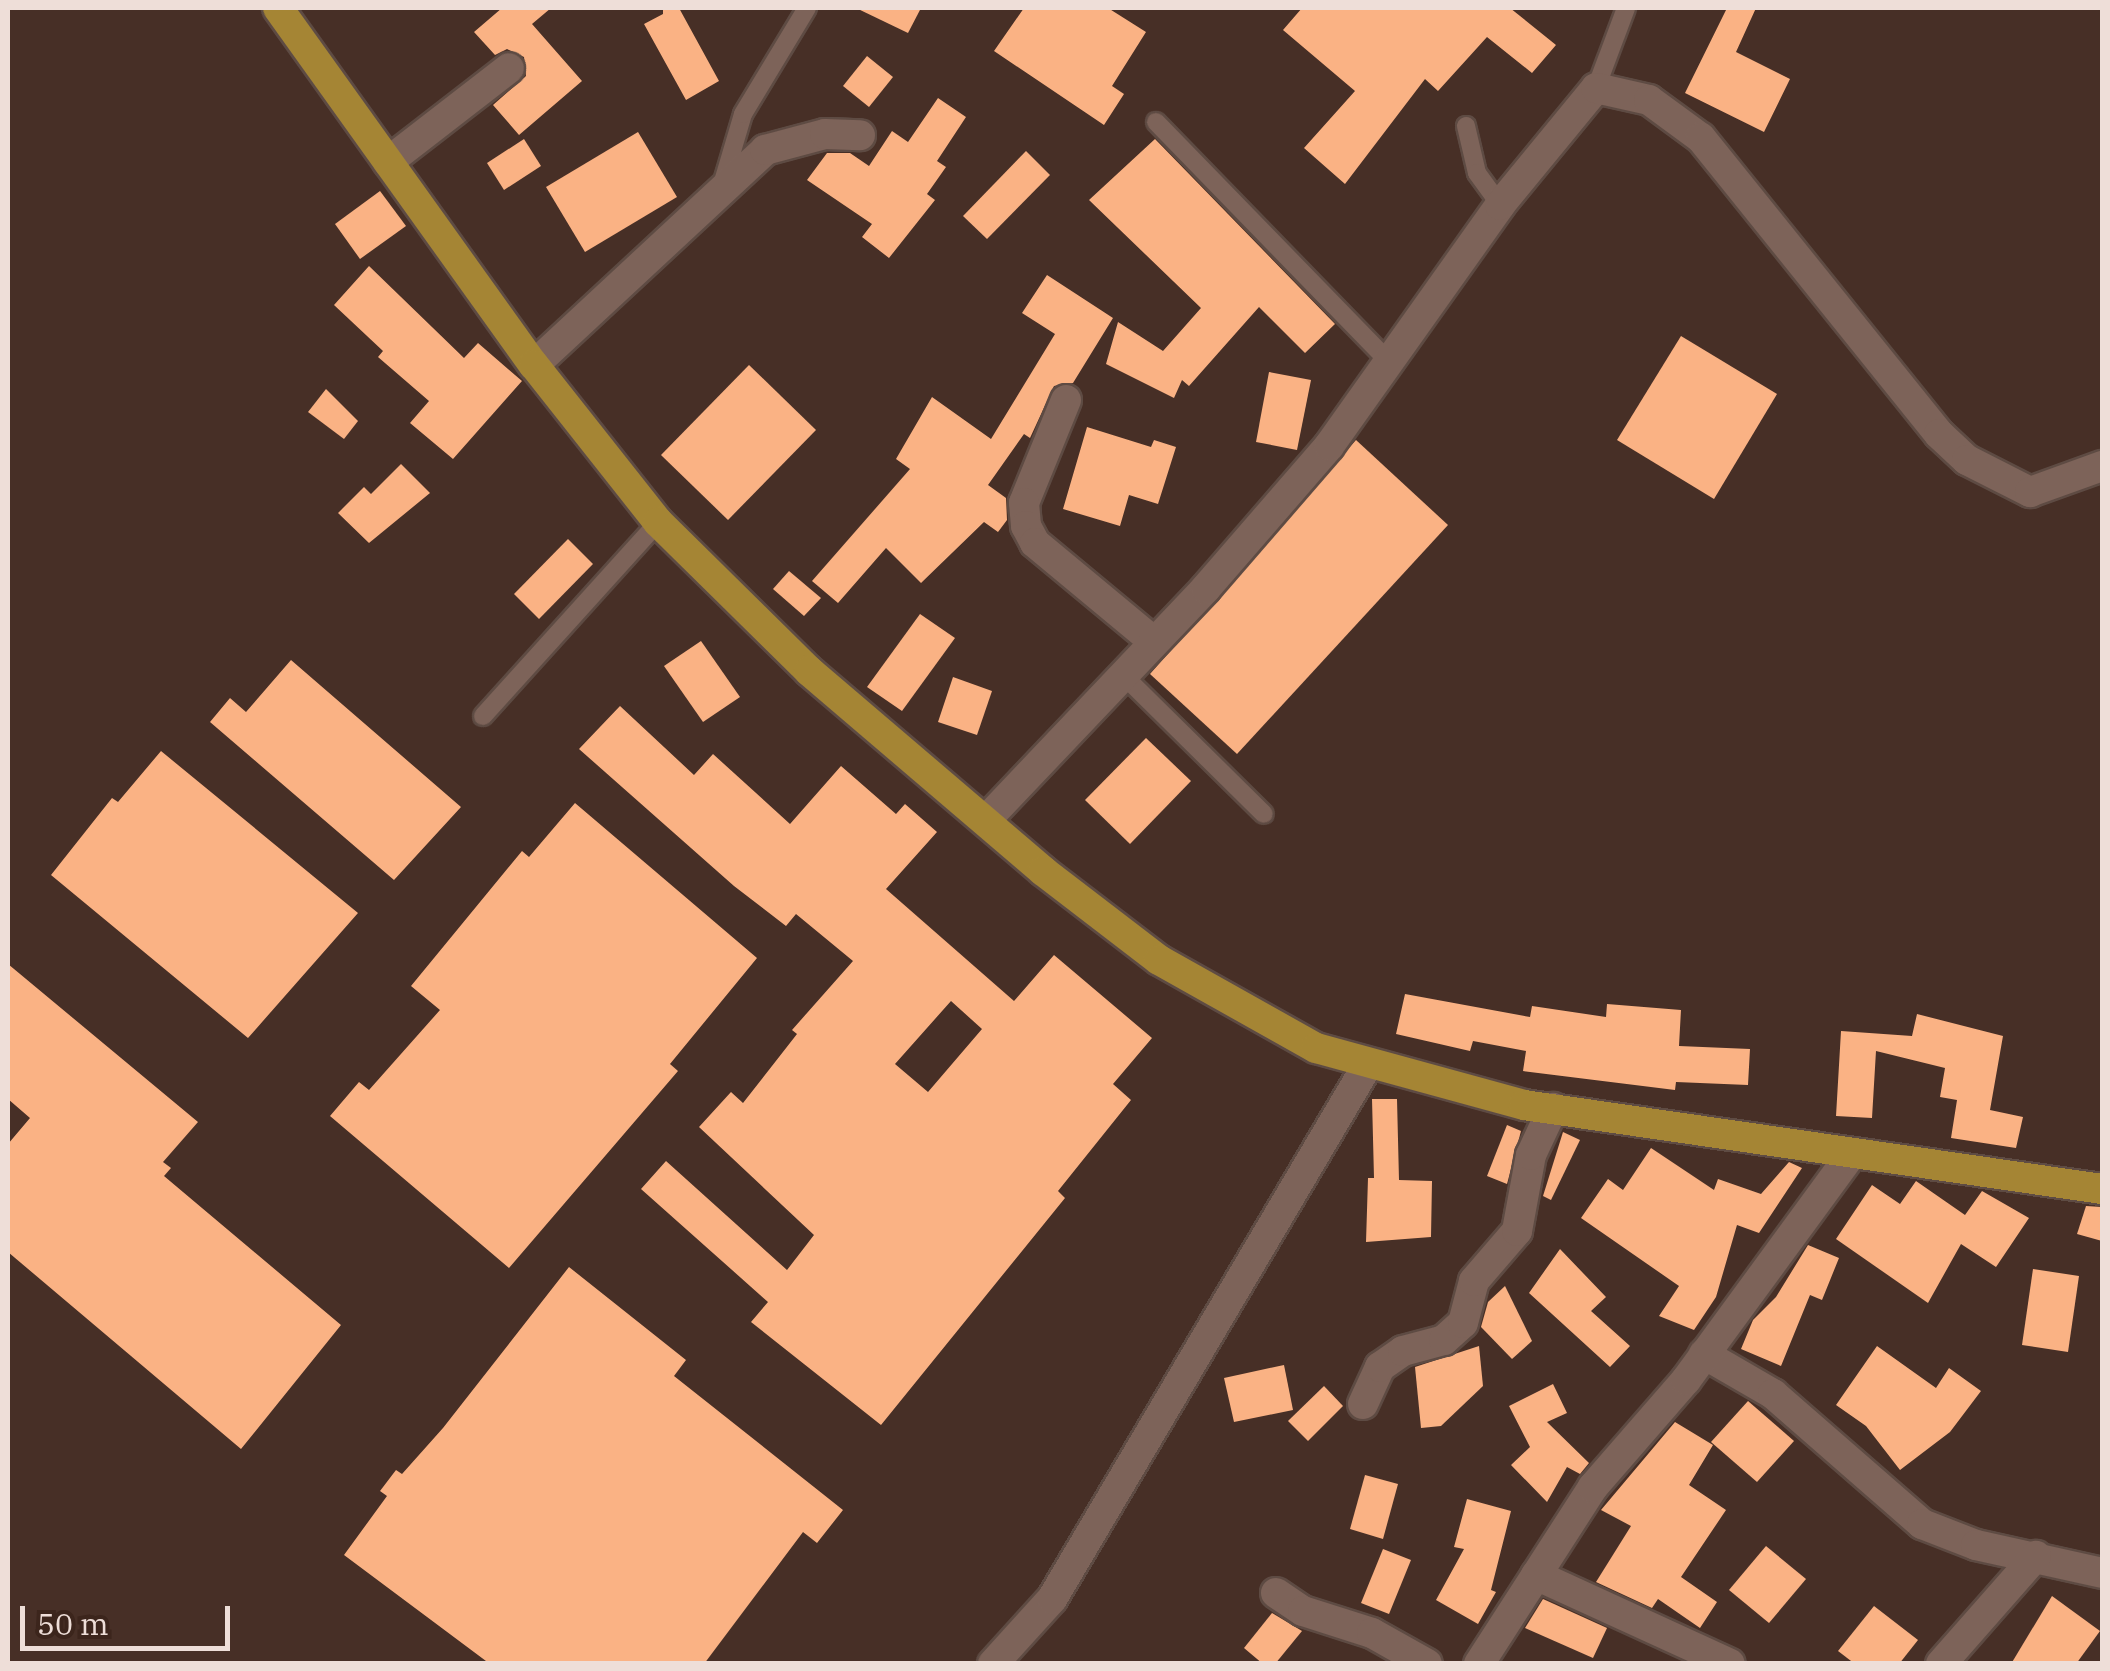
<!DOCTYPE html>
<html>
<head>
<meta charset="utf-8">
<style>
	body { margin:0 }
	#map { position:relative; width:2110px; height:1671px; overflow:hidden; background:#472f26; font-family:"IBM Plex Serif",serif }
	div>[style] { position:absolute }
	[style*='--x'] { left:calc(var(--x)*1px); top:calc(var(--y)*1px); width:calc(var(--w)*1px); rotate:calc(var(--a)*1deg) }
	.building>* { inset:0; background:#fab284 }
	.roads { filter:drop-shadow(2px 0 #5e4b43) drop-shadow(-2px 0 #5e4b43) drop-shadow(0 2px #5e4b43) drop-shadow(0 -2px #5e4b43) }
	.lane>* { height:18px; margin:-9px; padding:0 9px; transform-origin:9px; border-radius:9px; background:#7d6359 }
	.street>* { height:30px; margin:-15px; padding:0 15px; transform-origin:15px; border-radius:15px; background:#7d6359 }
	.primary>* { height:30px; margin:-15px; padding:0 15px; transform-origin:15px; border-radius:15px; background:#a58534 }
	span { translate:-50% -50%; white-space:nowrap; text-align:center; line-height:1.15; -webkit-text-stroke:10px #3c251c; paint-order:stroke }
	.frame { position:absolute; inset:0; border:10px solid #eeded8; pointer-events:none }
	.scale { position:absolute; left:20px; top:1606px; width:210px; height:45px; box-sizing:border-box; border:5px solid #eeded8; border-top:0; padding-left:12px; font-size:30px; line-height:35px; white-space:nowrap; color:#eeded8; -webkit-text-stroke:8px #3c251c; paint-order:stroke }
</style>
</head>
<body>
<div id="map">
	<div class="building">
		<div style="clip-path:polygon(502px 8px,551px 8px,532px 24px,582px 81px,519px 135px,493px 105px,526px 76px,524px 57px,507px 49px,495px 55px,474px 32px)"></div>
		<div style="clip-path:polygon(663px 8px,679px 8px,719px 81px,686px 100px,644px 24px,663px 14px)"></div>
		<div style="clip-path:polygon(856px 8px,921px 8px,908px 33px)"></div>
		<div style="clip-path:polygon(1024px 8px,1108px 8px,1146px 32px,1112px 86px,1124px 94px,1104px 125px,994px 51px)"></div>
		<div style="clip-path:polygon(1302px 8px,1510px 8px,1556px 45px,1532px 73px,1487px 37px,1438px 91px,1425px 79px,1345px 184px,1304px 148px,1355px 91px,1283px 30px)"></div>
		<div style="clip-path:polygon(1727px 8px,1756px 8px,1736px 52px,1790px 79px,1764px 132px,1685px 93px)"></div>
		<div style="clip-path:polygon(867px 56px,893px 77px,869px 107px,843px 86px)"></div>
		<div style="clip-path:polygon(938px 98px,966px 117px,937px 161px,946px 167px,927px 194px,935px 200px,889px 258px,862px 237px,872px 224px,807px 180px,827px 153px,850px 153px,869px 166px,892px 131px,908px 142px)"></div>
		<div style="clip-path:polygon(638px 132px,677px 197px,585px 252px,546px 187px)"></div>
		<div style="clip-path:polygon(524px 139px,541px 166px,504px 190px,487px 163px)"></div>
		<div style="clip-path:polygon(1155px 139px,1335px 324px,1305px 353px,1259px 307px,1189px 386px,1182px 380px,1174px 398px,1106px 364px,1118px 322px,1163px 351px,1201px 308px,1089px 200px)"></div>
		<div style="clip-path:polygon(1026px 151px,1050px 175px,987px 239px,963px 216px)"></div>
		<div style="clip-path:polygon(380px 191px,406px 226px,360px 259px,335px 224px)"></div>
		<div style="clip-path:polygon(369px 266px,464px 358px,478px 343px,522px 381px,453px 459px,410px 423px,429px 401px,378px 357px,383px 351px,334px 305px)"></div>
		<div style="clip-path:polygon(1047px 275px,1113px 318px,1073px 383px,1054px 386px,1030px 438px,1024px 434px,988px 485px,1006px 498px,1007px 520px,998px 532px,984px 522px,921px 583px,886px 548px,838px 603px,812px 581px,910px 469px,896px 459px,932px 397px,991px 439px,1055px 334px,1022px 313px)"></div>
		<div style="clip-path:polygon(1681px 336px,1777px 394px,1714px 499px,1617px 440px)"></div>
		<div style="clip-path:polygon(749px 365px,816px 430px,728px 520px,661px 455px)"></div>
		<div style="clip-path:polygon(1269px 372px,1311px 380px,1297px 450px,1256px 442px)"></div>
		<div style="clip-path:polygon(326px 389px,358px 421px,344px 439px,308px 412px)"></div>
		<div style="clip-path:polygon(1087px 427px,1151px 447px,1154px 440px,1176px 447px,1158px 504px,1129px 495px,1120px 526px,1063px 509px)"></div>
		<div style="clip-path:polygon(1356px 440px,1448px 525px,1237px 754px,1150px 674px)"></div>
		<div style="clip-path:polygon(401px 464px,430px 493px,369px 543px,338px 513px,364px 487px,371px 494px)"></div>
		<div style="clip-path:polygon(568px 539px,593px 564px,539px 619px,514px 594px)"></div>
		<div style="clip-path:polygon(789px 571px,821px 598px,804px 616px,773px 589px)"></div>
		<div style="clip-path:polygon(920px 614px,955px 638px,902px 711px,867px 687px)"></div>
		<div style="clip-path:polygon(701px 641px,740px 697px,703px 722px,664px 666px)"></div>
		<div style="clip-path:polygon(291px 660px,461px 807px,394px 880px,210px 722px,230px 698px,246px 712px)"></div>
		<div style="clip-path:polygon(953px 677px,992px 691px,977px 735px,938px 722px)"></div>
		<div style="clip-path:polygon(evenodd,620px 706px,694px 775px,713px 754px,790px 824px,841px 766px,896px 814px,905px 804px,937px 832px,886px 889px,1014px 1001px,1054px 955px,1152px 1038px,1113px 1084px,1131px 1100px,1058px 1191px,1065px 1198px,881px 1425px,751px 1322px,768px 1302px,641px 1189px,666px 1161px,787px 1270px,814px 1235px,699px 1127px,731px 1092px,743px 1103px,797px 1034px,792px 1030px,853px 961px,796px 914px,786px 926px,734px 886px,579px 749px,620px 706px,951px 1001px,982px 1029px,928px 1092px,895px 1064px,951px 1001px)"></div>
		<div style="clip-path:polygon(1146px 738px,1191px 781px,1130px 844px,1085px 800px)"></div>
		<div style="clip-path:polygon(161px 751px,358px 913px,248px 1038px,51px 875px,112px 798px,118px 802px)"></div>
		<div style="clip-path:polygon(575px 803px,757px 958px,670px 1064px,678px 1071px,509px 1268px,330px 1116px,359px 1082px,369px 1090px,440px 1010px,411px 986px,522px 851px,529px 857px)"></div>
		<div style="clip-path:polygon(8px 964px,198px 1122px,163px 1162px,171px 1168px,164px 1176px,341px 1325px,241px 1449px,8px 1252px,8px 1144px,30px 1118px,8px 1099px)"></div>
		<div style="clip-path:polygon(1405px 994px,1530px 1017px,1532px 1006px,1606px 1017px,1607px 1004px,1681px 1010px,1679px 1046px,1750px 1049px,1748px 1085px,1676px 1082px,1675px 1090px,1523px 1071px,1526px 1051px,1473px 1041px,1470px 1051px,1396px 1034px)"></div>
		<div style="clip-path:polygon(1917px 1014px,2003px 1036px,1990px 1110px,2023px 1117px,2016px 1148px,1951px 1138px,1957px 1100px,1940px 1097px,1945px 1068px,1876px 1051px,1872px 1118px,1836px 1116px,1841px 1031px,1912px 1036px)"></div>
		<div style="clip-path:polygon(1372px 1099px,1397px 1099px,1399px 1180px,1432px 1181px,1431px 1237px,1366px 1242px,1368px 1178px,1374px 1178px)"></div>
		<div style="clip-path:polygon(1507px 1125px,1521px 1131px,1507px 1184px,1487px 1176px)"></div>
		<div style="clip-path:polygon(1563px 1132px,1580px 1140px,1551px 1200px,1543px 1196px)"></div>
		<div style="clip-path:polygon(1651px 1148px,1714px 1190px,1718px 1179px,1761px 1194px,1789px 1162px,1802px 1168px,1759px 1233px,1737px 1225px,1716px 1297px,1694px 1330px,1659px 1316px,1679px 1286px,1581px 1218px,1608px 1179px,1623px 1190px)"></div>
		<div style="clip-path:polygon(1916px 1181px,1965px 1215px,1982px 1191px,2029px 1218px,1996px 1267px,1961px 1244px,1928px 1303px,1836px 1239px,1872px 1185px,1900px 1204px)"></div>
		<div style="clip-path:polygon(2086px 1206px,2102px 1207px,2102px 1241px,2077px 1234px)"></div>
		<div style="clip-path:polygon(1808px 1245px,1839px 1258px,1822px 1300px,1810px 1295px,1781px 1366px,1741px 1349px,1753px 1320px,1776px 1297px)"></div>
		<div style="clip-path:polygon(1560px 1249px,1606px 1297px,1591px 1311px,1630px 1346px,1610px 1367px,1529px 1293px)"></div>
		<div style="clip-path:polygon(569px 1267px,686px 1360px,674px 1376px,843px 1510px,817px 1543px,803px 1532px,704px 1664px,490px 1664px,344px 1555px,387px 1496px,380px 1491px,396px 1470px,402px 1474px,443px 1428px)"></div>
		<div style="clip-path:polygon(2033px 1269px,2079px 1276px,2068px 1352px,2022px 1345px)"></div>
		<div style="clip-path:polygon(1505px 1286px,1532px 1341px,1512px 1359px,1481px 1327px,1488px 1302px)"></div>
		<div style="clip-path:polygon(1479px 1346px,1483px 1386px,1441px 1426px,1421px 1428px,1415px 1367px)"></div>
		<div style="clip-path:polygon(1877px 1346px,1936px 1388px,1949px 1368px,1981px 1391px,1950px 1432px,1900px 1470px,1866px 1426px,1836px 1405px)"></div>
		<div style="clip-path:polygon(1284px 1365px,1293px 1410px,1234px 1422px,1224px 1378px)"></div>
		<div style="clip-path:polygon(1553px 1384px,1567px 1413px,1547px 1422px,1589px 1463px,1580px 1474px,1567px 1467px,1547px 1502px,1511px 1465px,1530px 1447px,1509px 1406px)"></div>
		<div style="clip-path:polygon(1324px 1386px,1343px 1406px,1308px 1441px,1288px 1421px)"></div>
		<div style="clip-path:polygon(1748px 1401px,1794px 1441px,1757px 1482px,1711px 1442px)"></div>
		<div style="clip-path:polygon(1675px 1422px,1713px 1445px,1689px 1485px,1726px 1510px,1681px 1577px,1717px 1602px,1700px 1628px,1658px 1599px,1652px 1608px,1596px 1582px,1631px 1526px,1601px 1510px)"></div>
		<div style="clip-path:polygon(1365px 1475px,1398px 1484px,1383px 1539px,1350px 1529px)"></div>
		<div style="clip-path:polygon(1467px 1499px,1511px 1511px,1491px 1590px,1496px 1592px,1478px 1624px,1436px 1600px,1464px 1549px,1454px 1547px)"></div>
		<div style="clip-path:polygon(1766px 1546px,1806px 1579px,1769px 1623px,1729px 1590px)"></div>
		<div style="clip-path:polygon(1383px 1549px,1411px 1560px,1389px 1614px,1361px 1603px)"></div>
		<div style="clip-path:polygon(2052px 1596px,2100px 1631px,2076px 1664px,2011px 1664px)"></div>
		<div style="clip-path:polygon(1543px 1599px,1607px 1628px,1593px 1658px,1525px 1628px)"></div>
		<div style="clip-path:polygon(1874px 1606px,1918px 1640px,1899px 1664px,1855px 1664px,1838px 1651px)"></div>
		<div style="clip-path:polygon(1272px 1613px,1302px 1631px,1275px 1664px,1263px 1664px,1244px 1648px)"></div>
	</div>
	<div class="roads">
		<div class="lane">
			<div style="--x:1596;--y:88;--w:85;--a:-69.4"></div>
			<div style="--x:1156;--y:122;--w:334;--a:45.8"></div>
			<div style="--x:1466;--y:126;--w:48;--a:76.8"></div>
			<div style="--x:1477;--y:173;--w:39;--a:54"></div>
			<div style="--x:722;--y:185;--w:74;--a:-73.5"></div>
			<div style="--x:743;--y:114;--w:124;--a:-58.9"></div>
			<div style="--x:1122;--y:674;--w:199;--a:44.6"></div>
			<div style="--x:483;--y:716;--w:261;--a:-47.9"></div>
		</div>
		<div class="street">
			<div style="--x:388;--y:162;--w:153;--a:-37.8"></div>
			<div style="--x:534;--y:365;--w:316;--a:-42.9"></div>
			<div style="--x:765;--y:150;--w:62;--a:-14.9"></div>
			<div style="--x:825;--y:134;--w:35;--a:2"></div>
			<div style="--x:1066;--y:400;--w:111;--a:112.2"></div>
			<div style="--x:1024;--y:503;--w:23;--a:85"></div>
			<div style="--x:1026;--y:526;--w:19;--a:62"></div>
			<div style="--x:1035;--y:543;--w:153;--a:39.7"></div>
			<div style="--x:987;--y:819;--w:318;--a:-46.5"></div>
			<div style="--x:1206;--y:588;--w:188;--a:-49.1"></div>
			<div style="--x:1329;--y:446;--w:296;--a:-54.6"></div>
			<div style="--x:1500;--y:205;--w:151;--a:-50.6"></div>
			<div style="--x:1596;--y:88;--w:54;--a:12.8"></div>
			<div style="--x:1649;--y:100;--w:64;--a:36.2"></div>
			<div style="--x:1701;--y:138;--w:380;--a:51.2"></div>
			<div style="--x:1939;--y:434;--w:38;--a:43"></div>
			<div style="--x:1967;--y:460;--w:71;--a:26.9"></div>
			<div style="--x:2030;--y:492;--w:77;--a:-19.9"></div>
			<div style="--x:1704;--y:1354;--w:80;--a:30.1"></div>
			<div style="--x:1773;--y:1394;--w:198;--a:41.1"></div>
			<div style="--x:1922;--y:1524;--w:58;--a:21.3"></div>
			<div style="--x:1976;--y:1545;--w:129;--a:12.5"></div>
			<div style="--x:1363;--y:1404;--w:41;--a:-65.3"></div>
			<div style="--x:1380;--y:1367;--w:28;--a:-35"></div>
			<div style="--x:1403;--y:1351;--w:42;--a:-15"></div>
			<div style="--x:1444;--y:1340;--w:25;--a:-42"></div>
			<div style="--x:1463;--y:1323;--w:43;--a:-75.3"></div>
			<div style="--x:1474;--y:1281;--w:66;--a:-49.3"></div>
			<div style="--x:1517;--y:1231;--w:77;--a:-79.6"></div>
			<div style="--x:1531;--y:1155;--w:52;--a:-64.9"></div>
			<div style="--x:1536;--y:1575;--w:213;--a:24.6"></div>
			<div style="--x:1276;--y:1593;--w:32;--a:34"></div>
			<div style="--x:1303;--y:1611;--w:72;--a:17.7"></div>
			<div style="--x:1372;--y:1633;--w:63;--a:29.4"></div>
			<div style="--x:993;--y:1664;--w:88;--a:-47.8"></div>
			<div style="--x:1052;--y:1599;--w:619;--a:-59.42"></div>
			<div style="--x:1479;--y:1664;--w:211;--a:-57.2"></div>
			<div style="--x:1593;--y:1487;--w:142;--a:-49"></div>
			<div style="--x:1686;--y:1380;--w:278;--a:-53.8"></div>
			<div style="--x:1941;--y:1664;--w:144;--a:-48.7"></div>
		</div>
		<div class="primary">
			<div style="--x:278;--y:8;--w:439;--a:54.4"></div>
			<div style="--x:534;--y:365;--w:200;--a:51.7"></div>
			<div style="--x:658;--y:522;--w:212;--a:44.6"></div>
			<div style="--x:809;--y:671;--w:308;--a:40.5"></div>
			<div style="--x:1043;--y:871;--w:146;--a:37.5"></div>
			<div style="--x:1159;--y:960;--w:180;--a:29.3"></div>
			<div style="--x:1316;--y:1048;--w:216;--a:15.3"></div>
			<div style="--x:1524;--y:1105;--w:584;--a:8.27"></div>
		</div>
	</div>
	<div class="frame"></div>
	<div class="scale">50 m</div>
</div>
</body>
</html>
